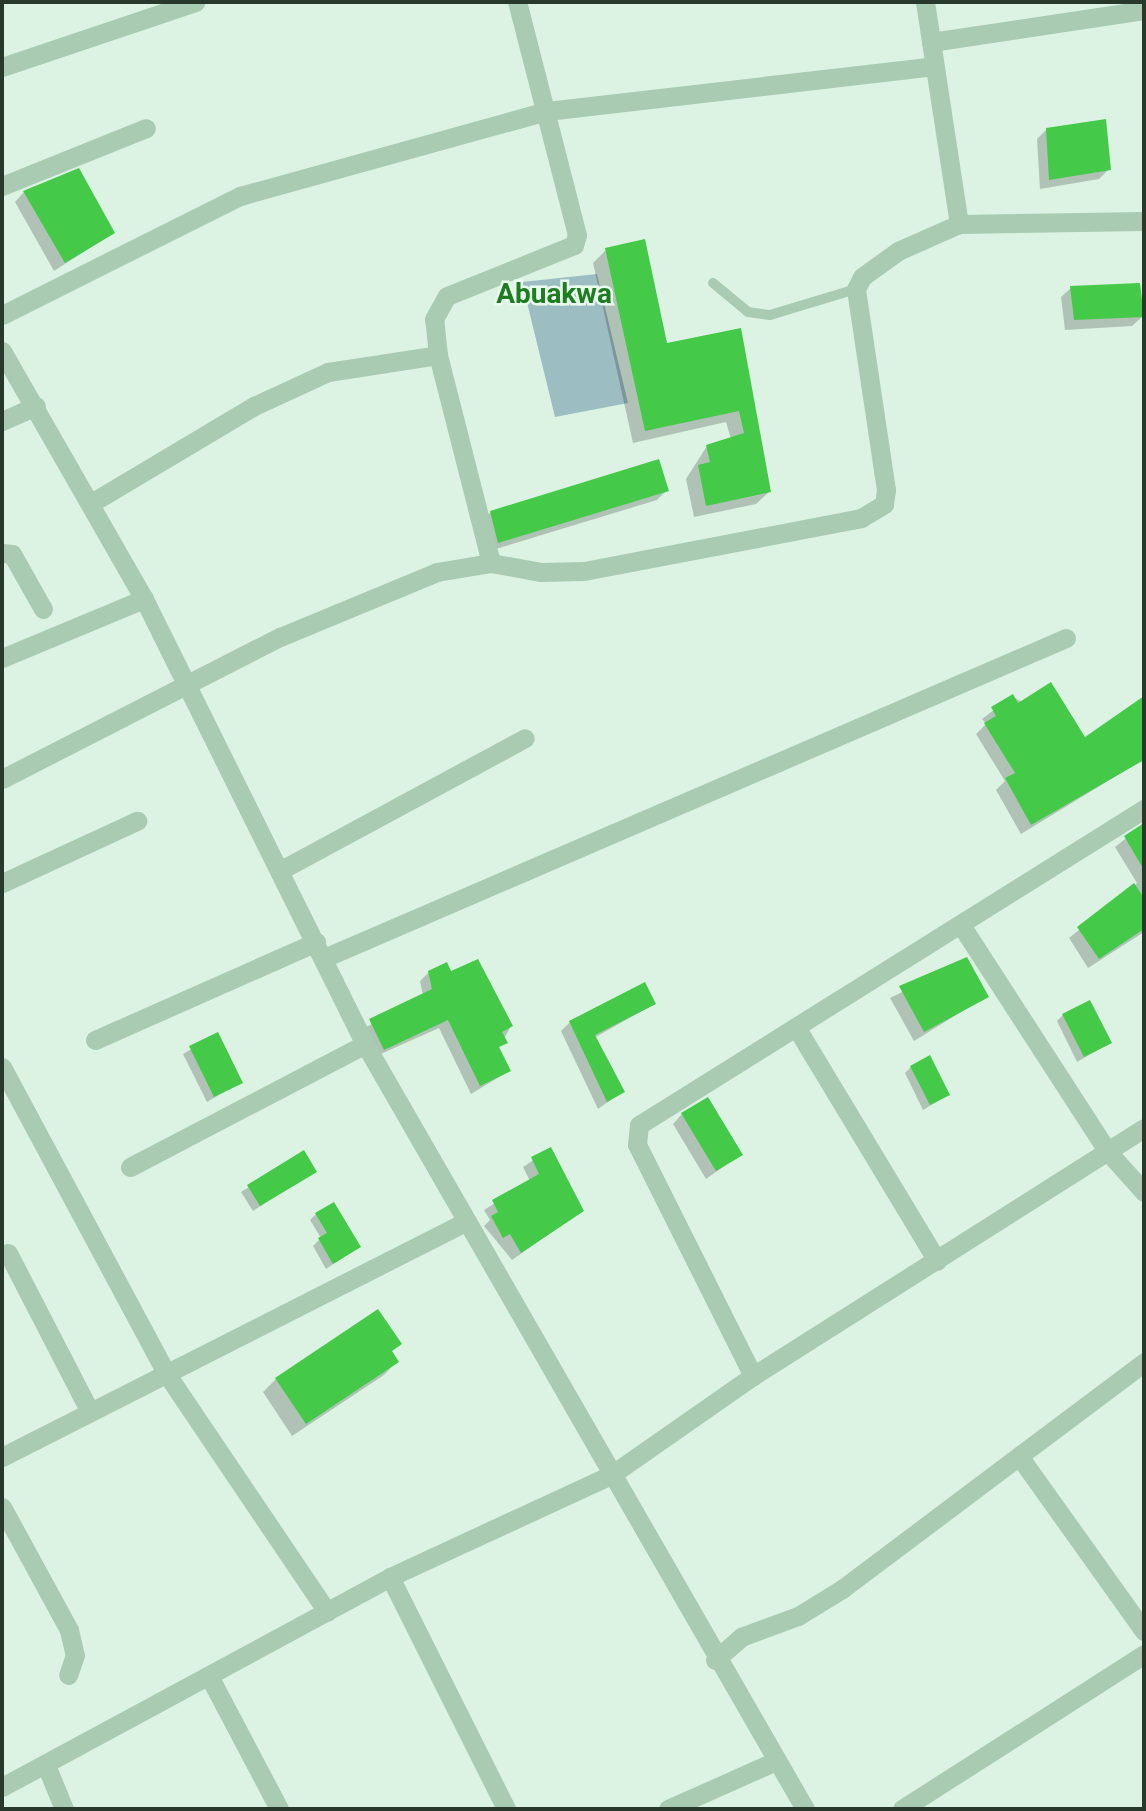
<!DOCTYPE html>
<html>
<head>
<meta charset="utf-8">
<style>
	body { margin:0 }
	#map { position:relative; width:1146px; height:1811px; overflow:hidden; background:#dcf3e4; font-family:Roboto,sans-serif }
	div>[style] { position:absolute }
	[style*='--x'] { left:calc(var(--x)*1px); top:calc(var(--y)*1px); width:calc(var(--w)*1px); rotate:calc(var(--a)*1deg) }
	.green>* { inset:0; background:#9cbdc2 }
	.shadow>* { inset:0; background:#0003 }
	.building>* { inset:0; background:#44c949 }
	.service>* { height:10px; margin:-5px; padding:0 5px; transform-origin:5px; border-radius:5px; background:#a8cbb1 }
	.minor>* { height:19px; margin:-9.5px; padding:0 9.5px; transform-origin:9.5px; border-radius:9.5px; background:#a8cbb1 }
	span { translate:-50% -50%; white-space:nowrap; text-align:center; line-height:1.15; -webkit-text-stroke:5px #e9faef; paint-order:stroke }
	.district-label { font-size:28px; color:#1e7d21; font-weight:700 }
	.frame { position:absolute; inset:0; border:4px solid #28382a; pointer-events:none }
</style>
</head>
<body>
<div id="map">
	<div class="green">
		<div style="clip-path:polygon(597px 274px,628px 403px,555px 417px,522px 282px)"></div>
	</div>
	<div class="shadow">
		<div style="clip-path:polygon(1047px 129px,1109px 169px,1099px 179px,1040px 189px,1037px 139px)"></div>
		<div style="clip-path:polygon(24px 192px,113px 233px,54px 271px,15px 202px)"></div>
		<div style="clip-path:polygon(606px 250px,666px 345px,740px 330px,769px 492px,756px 504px,694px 517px,686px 479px,707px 446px,731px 439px,726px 422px,633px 443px,593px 263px)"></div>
		<div style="clip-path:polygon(1071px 288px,1142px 317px,1132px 326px,1065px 330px,1061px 297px)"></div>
		<div style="clip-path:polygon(667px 490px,657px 500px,489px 551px,481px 522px,491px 512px)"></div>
		<div style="clip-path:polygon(1012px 696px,1084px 740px,1144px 698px,1144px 759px,1021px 834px,996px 790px,1005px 781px,976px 734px,986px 724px,982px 719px)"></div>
		<div style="clip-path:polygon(1144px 824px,1144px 932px,1088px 968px,1069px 938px,1137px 883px,1115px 847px)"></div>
		<div style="clip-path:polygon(967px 960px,987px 996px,914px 1041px,890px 998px)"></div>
		<div style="clip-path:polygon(429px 972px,450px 973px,511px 1026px,498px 1050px,509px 1071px,471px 1094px,439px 1028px,374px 1057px,361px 1030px,423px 996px,420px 981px)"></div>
		<div style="clip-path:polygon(654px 1004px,594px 1038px,622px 1092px,598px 1109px,561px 1031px,570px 1022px)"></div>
		<div style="clip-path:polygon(1063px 1015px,1110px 1043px,1077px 1062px,1057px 1021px)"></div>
		<div style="clip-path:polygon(217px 1034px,241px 1082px,207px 1102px,183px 1054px)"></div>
		<div style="clip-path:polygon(911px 1067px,948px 1095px,923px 1110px,905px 1073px)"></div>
		<div style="clip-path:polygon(682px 1114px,740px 1155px,706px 1179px,673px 1124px)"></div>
		<div style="clip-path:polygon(550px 1149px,582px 1211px,512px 1260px,484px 1226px,490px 1220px,484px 1210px,530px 1181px,523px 1167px)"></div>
		<div style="clip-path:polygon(303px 1153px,315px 1171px,253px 1211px,241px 1192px)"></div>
		<div style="clip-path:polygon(316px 1214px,359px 1247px,326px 1269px,313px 1246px,321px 1238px,310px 1220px)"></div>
		<div style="clip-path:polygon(399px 1344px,391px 1352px,397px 1361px,384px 1375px,292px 1436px,263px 1392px,276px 1379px)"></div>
	</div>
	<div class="building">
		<div style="clip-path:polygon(1106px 119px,1111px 170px,1049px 180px,1046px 128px)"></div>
		<div style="clip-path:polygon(79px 168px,115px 233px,65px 263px,23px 191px)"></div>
		<div style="clip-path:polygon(645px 239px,667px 343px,741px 328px,771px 492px,706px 506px,698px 465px,710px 462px,706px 445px,744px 433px,739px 411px,645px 431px,605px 248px)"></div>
		<div style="clip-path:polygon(1140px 283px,1144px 317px,1074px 320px,1070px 286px)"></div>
		<div style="clip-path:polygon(659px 459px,669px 491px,498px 543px,490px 511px)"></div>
		<div style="clip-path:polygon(1051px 682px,1085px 737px,1144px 696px,1144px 760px,1031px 825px,1005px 778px,1015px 773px,984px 723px,996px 716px,991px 707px,1013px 694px,1018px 703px)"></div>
		<div style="clip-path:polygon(1144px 823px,1144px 870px,1124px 836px)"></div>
		<div style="clip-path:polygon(1134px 883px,1144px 898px,1144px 929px,1099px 959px,1077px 927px)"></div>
		<div style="clip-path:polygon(967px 957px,989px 997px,924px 1032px,899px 986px)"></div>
		<div style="clip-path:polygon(478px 959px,513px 1026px,502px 1032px,508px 1043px,499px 1047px,511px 1071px,480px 1086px,448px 1020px,384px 1050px,369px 1019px,432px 989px,428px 971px,447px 962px,451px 971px)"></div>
		<div style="clip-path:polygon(645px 982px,656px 1004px,595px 1035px,625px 1092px,607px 1102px,569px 1021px)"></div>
		<div style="clip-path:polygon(1090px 1000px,1112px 1043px,1084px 1057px,1062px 1014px)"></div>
		<div style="clip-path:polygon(218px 1032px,243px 1083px,214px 1097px,189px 1046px)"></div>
		<div style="clip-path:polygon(930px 1055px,950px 1095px,930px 1105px,910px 1066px)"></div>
		<div style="clip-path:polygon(708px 1097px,743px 1155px,716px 1171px,681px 1113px)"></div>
		<div style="clip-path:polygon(551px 1147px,584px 1211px,521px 1253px,510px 1234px,503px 1238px,491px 1216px,498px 1212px,492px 1200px,539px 1174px,531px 1157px)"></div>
		<div style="clip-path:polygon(304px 1150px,317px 1172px,260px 1206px,247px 1185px)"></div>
		<div style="clip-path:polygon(334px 1202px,361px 1247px,333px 1264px,318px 1238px,327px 1233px,315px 1213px)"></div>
		<div style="clip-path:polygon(378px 1309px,402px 1344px,392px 1351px,399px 1362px,306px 1424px,275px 1378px)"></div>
	</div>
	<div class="service">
		<div style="--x:713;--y:283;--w:45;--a:39.6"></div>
		<div style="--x:748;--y:312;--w:22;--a:8"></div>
		<div style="--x:770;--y:315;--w:90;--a:-16.8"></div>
	</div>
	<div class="minor">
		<div style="--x:925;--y:2;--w:225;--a:81.3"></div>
		<div style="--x:931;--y:42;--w:215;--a:-8.5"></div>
		<div style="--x:2;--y:67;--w:204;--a:-18.6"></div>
		<div style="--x:2;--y:186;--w:155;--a:-21.9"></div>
		<div style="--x:2;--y:315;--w:266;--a:-26.6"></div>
		<div style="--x:240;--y:196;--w:319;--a:-15.5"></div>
		<div style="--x:547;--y:111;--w:390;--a:-6.6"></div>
		<div style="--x:2;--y:351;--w:286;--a:60.2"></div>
		<div style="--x:144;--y:599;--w:497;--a:63.6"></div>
		<div style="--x:365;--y:1044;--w:883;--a:60.09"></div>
		<div style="--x:438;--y:355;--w:215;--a:75.7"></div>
		<div style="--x:2;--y:421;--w:37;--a:-24"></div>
		<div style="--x:93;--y:502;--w:187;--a:-30.8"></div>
		<div style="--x:254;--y:406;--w:81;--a:-24.7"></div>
		<div style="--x:328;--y:372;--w:111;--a:-8.8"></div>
		<div style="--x:438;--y:355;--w:36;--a:-96"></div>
		<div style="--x:434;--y:319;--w:26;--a:-61"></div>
		<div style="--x:447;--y:296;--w:137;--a:-21.9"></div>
		<div style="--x:574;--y:245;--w:10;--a:-73"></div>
		<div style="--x:577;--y:235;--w:241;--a:-104.4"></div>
		<div style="--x:2;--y:553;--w:10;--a:6"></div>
		<div style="--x:12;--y:554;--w:63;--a:60.6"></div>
		<div style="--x:2;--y:658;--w:154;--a:-22.6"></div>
		<div style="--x:2;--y:779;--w:312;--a:-27.1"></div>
		<div style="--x:280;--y:637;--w:170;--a:-22.5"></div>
		<div style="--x:437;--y:572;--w:55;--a:-9.5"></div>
		<div style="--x:491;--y:563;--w:51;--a:10.2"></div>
		<div style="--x:541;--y:572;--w:43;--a:-1.3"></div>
		<div style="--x:584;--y:571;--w:282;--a:-10.8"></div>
		<div style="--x:861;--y:518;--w:27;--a:-31"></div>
		<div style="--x:884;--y:504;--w:14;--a:-82"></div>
		<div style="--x:886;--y:490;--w:203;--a:-98.5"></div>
		<div style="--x:856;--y:289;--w:13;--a:-63"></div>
		<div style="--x:862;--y:277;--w:44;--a:-35.8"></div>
		<div style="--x:898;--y:251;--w:67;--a:-23.9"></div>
		<div style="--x:959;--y:224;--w:185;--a:-0.9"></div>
		<div style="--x:281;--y:870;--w:277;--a:-28.4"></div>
		<div style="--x:2;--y:883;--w:149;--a:-24.7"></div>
		<div style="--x:961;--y:925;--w:270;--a:57.1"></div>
		<div style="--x:1108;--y:1152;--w:54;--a:48"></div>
		<div style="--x:324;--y:958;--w:808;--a:-23.33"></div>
		<div style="--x:796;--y:1027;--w:273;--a:58.9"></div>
		<div style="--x:95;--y:1040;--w:242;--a:-23.9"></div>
		<div style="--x:2;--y:1067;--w:347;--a:61.8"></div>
		<div style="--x:166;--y:1373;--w:288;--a:56"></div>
		<div style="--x:130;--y:1167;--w:265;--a:-27.6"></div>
		<div style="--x:8;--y:1253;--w:179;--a:62.7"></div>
		<div style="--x:753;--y:1376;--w:259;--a:-116.6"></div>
		<div style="--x:637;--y:1144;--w:19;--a:-84"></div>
		<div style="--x:639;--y:1125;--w:596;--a:-32.04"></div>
		<div style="--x:1019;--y:1456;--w:215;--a:54.5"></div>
		<div style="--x:2;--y:1457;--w:521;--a:-26.91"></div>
		<div style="--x:2;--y:1507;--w:140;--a:61.4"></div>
		<div style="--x:69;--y:1630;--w:26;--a:77"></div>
		<div style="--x:75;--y:1655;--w:21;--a:109"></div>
		<div style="--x:390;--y:1577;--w:259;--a:63.4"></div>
		<div style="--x:715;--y:1660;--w:35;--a:-41"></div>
		<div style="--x:741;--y:1637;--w:61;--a:-20.2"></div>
		<div style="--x:798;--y:1616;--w:52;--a:-31.5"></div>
		<div style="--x:842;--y:1589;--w:378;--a:-36.9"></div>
		<div style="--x:209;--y:1676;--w:150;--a:62.2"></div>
		<div style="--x:46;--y:1765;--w:48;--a:67.8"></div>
		<div style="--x:2;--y:1787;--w:441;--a:-28.4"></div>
		<div style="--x:390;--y:1577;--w:243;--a:-24.8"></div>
		<div style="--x:611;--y:1475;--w:173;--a:-34.9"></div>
		<div style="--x:753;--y:1376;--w:463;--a:-32.4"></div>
		<div style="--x:668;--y:1809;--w:118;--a:-24"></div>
		<div style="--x:902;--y:1809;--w:287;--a:-32.6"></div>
	</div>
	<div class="district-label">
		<span style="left:554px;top:294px">Abuakwa</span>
	</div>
	<div class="frame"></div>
</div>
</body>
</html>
